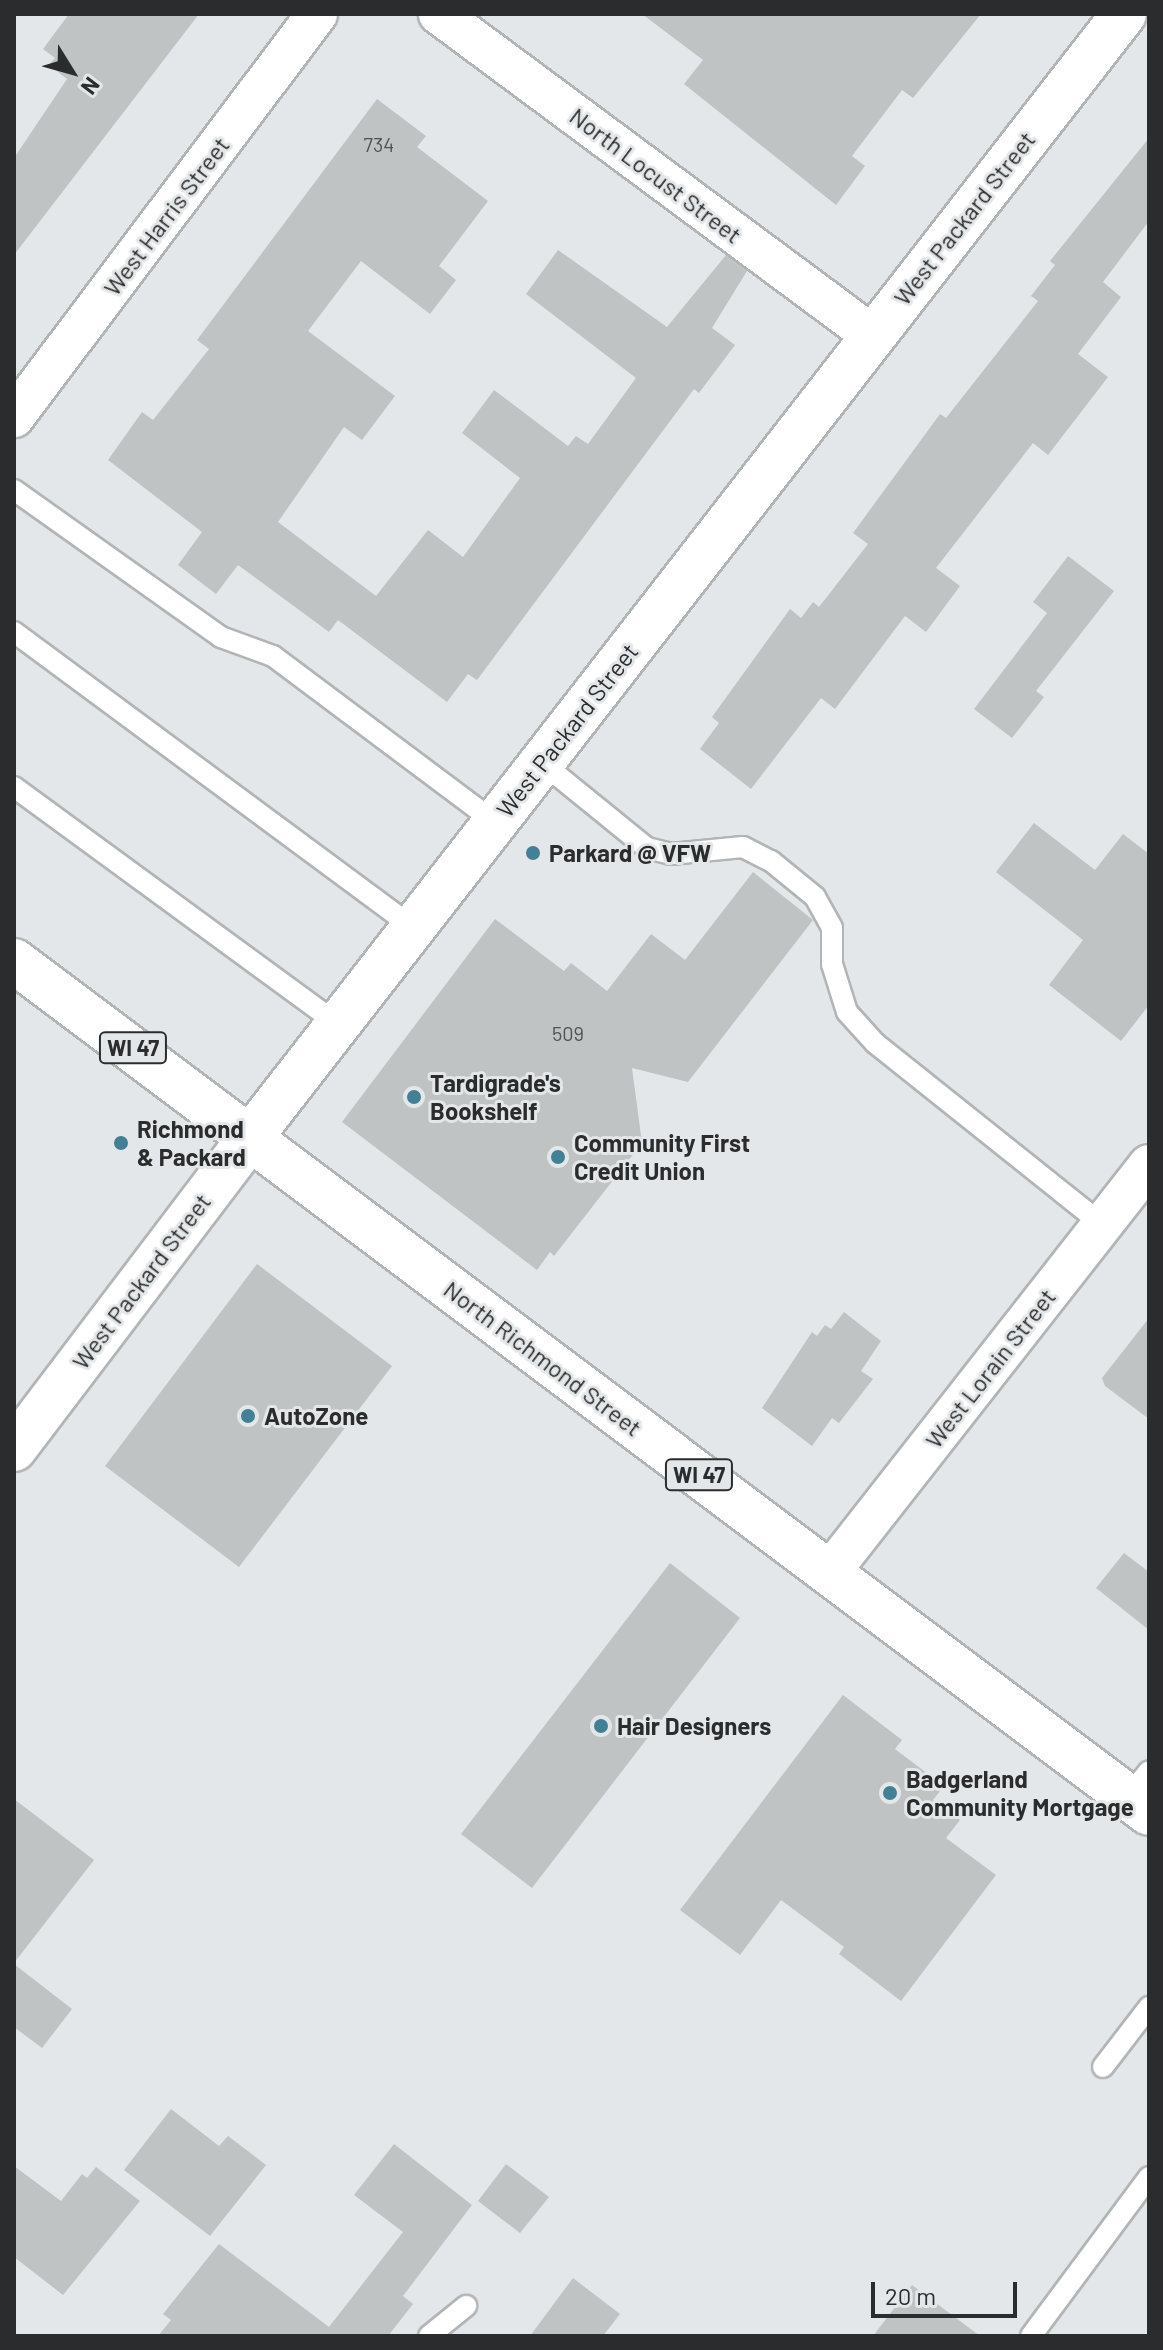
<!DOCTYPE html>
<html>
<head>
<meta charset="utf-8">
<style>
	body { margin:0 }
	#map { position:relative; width:1163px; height:2350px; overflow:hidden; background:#e4e7e9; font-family:Barlow,sans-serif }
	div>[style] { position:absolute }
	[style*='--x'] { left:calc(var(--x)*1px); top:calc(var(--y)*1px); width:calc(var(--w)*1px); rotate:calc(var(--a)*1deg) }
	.building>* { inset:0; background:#bfc3c4 }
	.roads { filter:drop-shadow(2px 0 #b2b5b6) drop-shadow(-2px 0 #b2b5b6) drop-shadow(0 2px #b2b5b6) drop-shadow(0 -2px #b2b5b6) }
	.lane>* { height:20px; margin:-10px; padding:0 10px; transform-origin:10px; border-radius:10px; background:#fff }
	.street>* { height:40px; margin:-20px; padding:0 20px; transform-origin:20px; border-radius:20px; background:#fff }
	.secondary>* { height:44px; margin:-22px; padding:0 22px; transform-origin:22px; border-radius:22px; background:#fff }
	.primary>* { height:44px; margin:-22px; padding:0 22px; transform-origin:22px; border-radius:22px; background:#fff }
	.dots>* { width:22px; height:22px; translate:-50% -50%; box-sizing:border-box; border:4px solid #e4e7e9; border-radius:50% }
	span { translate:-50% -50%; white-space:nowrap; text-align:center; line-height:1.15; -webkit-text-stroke:6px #e4e7e9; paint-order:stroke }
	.number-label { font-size:20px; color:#505253 }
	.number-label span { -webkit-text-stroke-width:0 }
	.shield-label span { padding:2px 6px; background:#e4e7e9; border:2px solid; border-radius:6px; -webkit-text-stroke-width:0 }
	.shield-label { font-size:22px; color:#2b2c2d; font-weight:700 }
	.street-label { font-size:24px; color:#2b2c2d }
	.poi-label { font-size:24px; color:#2b2c2d; font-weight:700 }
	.left { translate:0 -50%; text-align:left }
	.frame { position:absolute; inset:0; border:16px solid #2b2c2d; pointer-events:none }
	.north { position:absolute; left:32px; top:32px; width:80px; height:80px; -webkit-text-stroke:6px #e4e7e9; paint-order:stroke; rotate:127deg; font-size:22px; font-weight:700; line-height:32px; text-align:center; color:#2b2c2d }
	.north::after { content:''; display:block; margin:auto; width:28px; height:36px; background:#2b2c2d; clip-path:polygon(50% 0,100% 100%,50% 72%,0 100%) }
	.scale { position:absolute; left:871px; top:2282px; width:146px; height:36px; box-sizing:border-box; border:4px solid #2b2c2d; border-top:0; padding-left:10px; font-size:24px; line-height:28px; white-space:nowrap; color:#2b2c2d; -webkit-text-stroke:6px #e4e7e9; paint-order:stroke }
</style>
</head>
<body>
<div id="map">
	<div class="building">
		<div style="clip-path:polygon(69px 14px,199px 14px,14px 255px,14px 158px,67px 79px,49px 65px,55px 58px,43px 49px)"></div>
		<div style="clip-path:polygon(642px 14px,981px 14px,913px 98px,902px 90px,852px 156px,865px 166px,836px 205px,684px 84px,703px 60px)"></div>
		<div style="clip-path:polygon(377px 99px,426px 136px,417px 147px,488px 201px,439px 266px,456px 280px,430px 314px,361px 261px,308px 331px,395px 396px,362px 440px,344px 427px,278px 522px,376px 596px,428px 530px,463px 557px,520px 478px,462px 433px,494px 390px,568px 446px,576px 436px,588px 444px,636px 378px,526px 294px,558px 250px,667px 327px,726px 255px,747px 271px,712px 328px,735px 345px,699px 393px,694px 389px,477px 680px,468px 674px,447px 702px,338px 620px,329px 632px,238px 565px,216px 594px,178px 565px,202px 532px,108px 460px,142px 412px,153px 420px,209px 349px,197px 340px)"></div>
		<div style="clip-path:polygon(1149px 138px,1149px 221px,1103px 282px,1121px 297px,1078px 354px,1108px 377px,1048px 455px,1033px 443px,936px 568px,960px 586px,926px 632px,905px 616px,835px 709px,821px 698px,751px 789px,700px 749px,719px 723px,712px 717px,790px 609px,801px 618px,813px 602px,819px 607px,868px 544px,853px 533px,940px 414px,946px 418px,1038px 301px,1031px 296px,1055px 265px,1050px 261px)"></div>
		<div style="clip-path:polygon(1068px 556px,1114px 591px,1036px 691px,1044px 697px,1012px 738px,974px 709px,1047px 613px,1033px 602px)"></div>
		<div style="clip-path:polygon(1034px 823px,1095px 870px,1123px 834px,1149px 854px,1149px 1005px,1121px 1041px,1049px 985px,1083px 940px,996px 872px)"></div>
		<div style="clip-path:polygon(753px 872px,813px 920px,688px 1082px,632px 1068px,642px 1143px,554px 1256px,550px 1252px,537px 1270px,342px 1122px,495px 919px,564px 971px,571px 963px,607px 991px,651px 934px,685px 960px)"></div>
		<div style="clip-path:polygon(257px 1264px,392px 1366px,239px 1567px,105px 1466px)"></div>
		<div style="clip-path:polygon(844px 1312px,881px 1341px,861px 1371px,873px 1379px,839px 1423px,832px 1418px,812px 1446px,762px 1408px,812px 1332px,817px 1336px,825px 1325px,831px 1329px)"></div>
		<div style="clip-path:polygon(1149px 1318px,1149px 1419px,1105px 1386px,1102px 1378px)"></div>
		<div style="clip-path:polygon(1124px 1553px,1149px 1572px,1149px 1630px,1096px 1588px)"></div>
		<div style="clip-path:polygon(670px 1563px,740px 1618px,532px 1888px,461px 1834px)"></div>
		<div style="clip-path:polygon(843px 1695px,902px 1740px,895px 1749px,944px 1786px,933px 1800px,960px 1820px,946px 1838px,996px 1875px,901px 2001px,839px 1954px,844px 1947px,781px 1900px,740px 1955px,680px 1910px)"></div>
		<div style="clip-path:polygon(14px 1799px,94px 1860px,14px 1963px)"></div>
		<div style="clip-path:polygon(14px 1964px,72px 2009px,42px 2048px,14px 2027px)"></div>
		<div style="clip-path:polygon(171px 2109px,219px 2146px,228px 2136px,266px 2165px,210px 2236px,124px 2170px)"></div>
		<div style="clip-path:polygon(394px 2144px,472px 2205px,403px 2296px,413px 2304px,388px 2336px,158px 2336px,171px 2320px,163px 2314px,219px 2244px,329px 2327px,403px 2232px,354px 2195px)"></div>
		<div style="clip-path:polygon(506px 2164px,549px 2197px,520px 2233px,478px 2201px)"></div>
		<div style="clip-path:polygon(14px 2166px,61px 2201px,82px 2174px,87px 2178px,96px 2167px,140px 2201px,63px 2295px,14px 2257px)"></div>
		<div style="clip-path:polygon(573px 2278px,620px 2314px,603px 2336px,530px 2336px)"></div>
		<div style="clip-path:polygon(912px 2285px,980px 2336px,873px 2336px)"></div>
	</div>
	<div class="roads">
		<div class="lane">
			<div style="--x:14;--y:490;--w:254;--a:35.4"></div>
			<div style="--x:221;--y:637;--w:55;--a:20.1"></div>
			<div style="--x:273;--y:656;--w:277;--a:36.8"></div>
			<div style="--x:14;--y:632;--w:496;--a:36.5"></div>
			<div style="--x:541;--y:762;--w:136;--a:39.1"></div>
			<div style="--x:647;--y:848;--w:25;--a:14"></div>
			<div style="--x:671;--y:854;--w:72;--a:-5.6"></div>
			<div style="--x:743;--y:847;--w:31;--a:27"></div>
			<div style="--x:771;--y:861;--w:57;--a:39.3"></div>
			<div style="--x:815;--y:897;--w:35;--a:61"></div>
			<div style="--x:832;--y:928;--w:36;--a:90"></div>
			<div style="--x:832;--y:964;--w:50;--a:72.6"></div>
			<div style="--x:847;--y:1012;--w:42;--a:47.9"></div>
			<div style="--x:875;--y:1043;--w:290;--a:38.6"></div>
			<div style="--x:14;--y:787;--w:403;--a:36.2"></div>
			<div style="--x:1128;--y:1797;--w:33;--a:-51"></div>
			<div style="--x:1103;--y:2067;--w:76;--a:-52.5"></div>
			<div style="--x:429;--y:2336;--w:48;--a:-39"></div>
			<div style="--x:1031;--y:2336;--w:198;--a:-53.4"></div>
		</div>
		<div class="street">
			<div style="--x:439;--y:14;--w:540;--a:36.57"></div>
			<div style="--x:14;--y:417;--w:504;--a:-53.06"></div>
			<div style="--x:830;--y:1572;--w:517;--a:-51.91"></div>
		</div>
		<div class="secondary">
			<div style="--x:14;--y:1449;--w:394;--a:-52.8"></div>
			<div style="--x:252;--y:1135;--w:1420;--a:-52.12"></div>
		</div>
		<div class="primary">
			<div style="--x:14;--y:961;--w:1419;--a:36.89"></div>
		</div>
	</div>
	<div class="dots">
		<div style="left:533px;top:853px;background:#438096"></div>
		<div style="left:414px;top:1097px;background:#438096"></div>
		<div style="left:121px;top:1143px;background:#438096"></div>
		<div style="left:558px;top:1157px;background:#438096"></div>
		<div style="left:248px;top:1416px;background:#438096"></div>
		<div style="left:601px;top:1726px;background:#438096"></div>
		<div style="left:890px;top:1793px;background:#438096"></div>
	</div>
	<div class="number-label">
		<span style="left:379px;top:144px">734</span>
		<span style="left:568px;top:1033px">509</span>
	</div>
	<div class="shield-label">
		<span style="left:133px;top:1048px">WI 47</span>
		<span style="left:699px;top:1475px">WI 47</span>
	</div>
	<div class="street-label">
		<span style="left:656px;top:175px;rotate:37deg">North Locust Street</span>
		<span style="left:166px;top:216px;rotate:-53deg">West Harris Street</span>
		<span style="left:964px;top:218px;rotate:-52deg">West Packard Street</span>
		<span style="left:567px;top:730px;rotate:-52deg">West Packard Street</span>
		<span style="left:141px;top:1281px;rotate:-53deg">West Packard Street</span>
		<span style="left:543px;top:1358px;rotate:37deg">North Richmond Street</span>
		<span style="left:990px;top:1368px;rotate:-52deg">West Lorain Street</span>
	</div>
	<div class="poi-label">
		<span class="left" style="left:549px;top:853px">Parkard @ VFW</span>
		<span class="left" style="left:430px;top:1097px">Tardigrade's<br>Bookshelf</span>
		<span class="left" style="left:137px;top:1143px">Richmond<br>&amp; Packard</span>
		<span class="left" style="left:574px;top:1157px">Community First<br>Credit Union</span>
		<span class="left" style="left:264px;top:1416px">AutoZone</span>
		<span class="left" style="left:617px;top:1726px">Hair Designers</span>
		<span class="left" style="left:906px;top:1793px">Badgerland<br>Community Mortgage</span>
	</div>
	<div class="frame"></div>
	<div class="north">N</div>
	<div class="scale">20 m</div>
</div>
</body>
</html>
